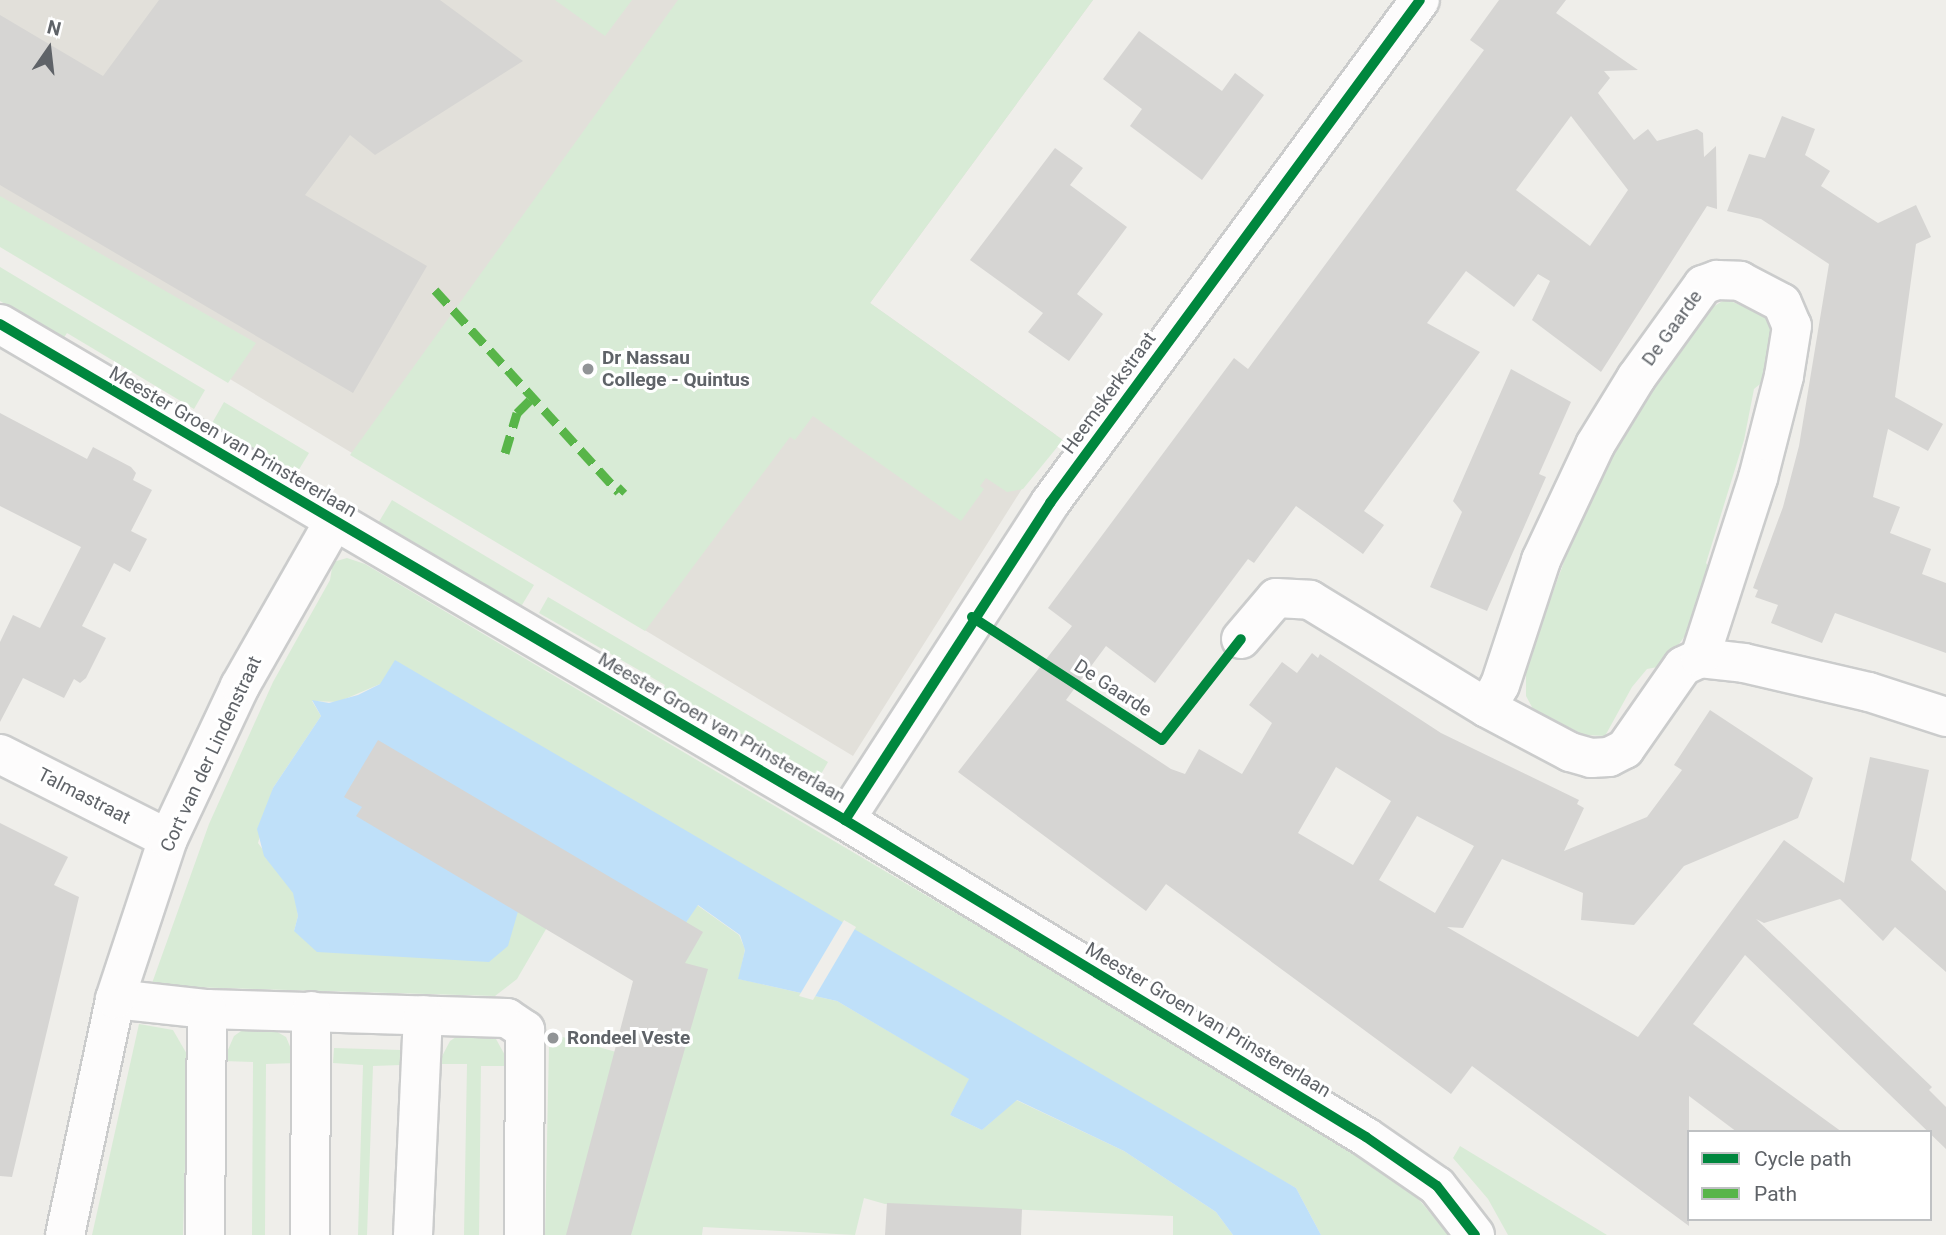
<!DOCTYPE html>
<html>
<head>
<meta charset="utf-8">
<style>
	body { margin:0 }
	#map { position:relative; width:1946px; height:1235px; overflow:hidden; background:#efeeea; font-family:Roboto,sans-serif }
	div>[style] { position:absolute }
	[style*='--x'] { left:calc(var(--x)*1px); top:calc(var(--y)*1px); width:calc(var(--w)*1px); rotate:calc(var(--a)*1deg) }
	.education>* { inset:0; background:#e2e0da }
	.green>* { inset:0; background:#d8ebd6 }
	.water>* { inset:0; background:#bfe0f9 }
	.pier>* { inset:0; background:#efeeea }
	.building>* { inset:0; background:#d6d5d3 }
	.roads { filter:drop-shadow(2px 0 #cbcccc) drop-shadow(-2px 0 #cbcccc) drop-shadow(0 2px #cbcccc) drop-shadow(0 -2px #cbcccc) }
	.minor>* { height:38px; margin:-19px; padding:0 19px; transform-origin:19px; border-radius:19px; background:#fdfcfc }
	.quiet>* { height:9px; margin-top:-4.5px; transform-origin:0; background:repeating-linear-gradient(90deg,#58b549 0 18px,transparent 0 27px) }
	.cycleway>* { height:10px; margin:-5px; padding:0 5px; transform-origin:5px; border-radius:5px; background:#00873e }
	.dots>* { width:19px; height:19px; translate:-50% -50%; box-sizing:border-box; border:4px solid #fff; border-radius:50% }
	span { translate:-50% -50%; white-space:nowrap; text-align:center; line-height:1.15; -webkit-text-stroke:6px #fff; paint-order:stroke }
	.street-label { font-size:19px; color:#5f6368 }
	.poi-label { font-size:19px; color:#5f6368; font-weight:700 }
	.left { translate:0 -50%; text-align:left }
	.legend { position:absolute; left:1687px; top:1130px; width:245px; height:91px; box-sizing:border-box; background:#fff; border:2px solid #bfc1c3; margin:0; padding:9px 12px; list-style:none; font-size:21px; color:#5f6368 }
	.legend li { display:flex; align-items:center; gap:14px; height:35px }
	.legend b { width:35px; border:2px solid #bfc1c3 }
	.north { position:absolute; left:14px; top:14px; width:70px; height:70px; -webkit-text-stroke:5px #fff; paint-order:stroke; rotate:14deg; font-size:19px; font-weight:700; line-height:28px; text-align:center; color:#5f6368 }
	.north::after { content:''; display:block; margin:auto; width:24px; height:32px; background:#5f6368; clip-path:polygon(50% 0,100% 100%,50% 72%,0 100%) }
</style>
</head>
<body>
<div id="map">
	<div class="education">
		<div style="clip-path:polygon(0 0,1093px 0,870px 303px,1056px 435px,853px 756px,0 240px)"></div>
	</div>
	<div class="green">
		<div style="clip-path:polygon(555px 0,632px 0,605px 36px)"></div>
		<div style="clip-path:polygon(678px 0,1093px 0,870px 303px,1063px 440px,1023px 489px,1007px 492px,986px 478px,980px 486px,984px 489px,961px 521px,813px 416px,795px 440px,790px 437px,645px 631px,350px 455px)"></div>
		<div style="clip-path:polygon(0 196px,256px 343px,228px 383px,0 247px)"></div>
		<div style="clip-path:polygon(0 267px,205px 390px,194px 409px,67px 333px,63px 339px,0 301px)"></div>
		<div style="clip-path:polygon(1726px 299px,1765px 316px,1775px 340px,1771px 375px,1754px 389px,1744px 440px,1706px 563px,1715px 578px,1687px 633px,1663px 666px,1647px 669px,1632px 687px,1605px 736px,1584px 735px,1533px 709px,1526px 696px,1526px 672px,1533px 647px,1577px 526px,1617px 446px,1661px 370px,1701px 314px)"></div>
		<div style="clip-path:polygon(224px 402px,309px 453px,295px 476px,211px 425px)"></div>
		<div style="clip-path:polygon(392px 500px,534px 585px,519px 610px,377px 525px)"></div>
		<div style="clip-path:polygon(347px 558px,365px 564px,1137px 1020px,1404px 1182px,1449px 1235px,1321px 1235px,1296px 1188px,380px 684px,338px 702px,312px 701px,321px 716px,273px 788px,258px 843px,294px 893px,298px 916px,294px 931px,518px 908px,683px 927px,697px 905px,739px 935px,745px 949px,739px 979px,837px 1001px,970px 1079px,950px 1115px,982px 1130px,1016px 1100px,1124px 1151px,1216px 1212px,1233px 1235px,1173px 1235px,1173px 1216px,885px 1204px,864px 1198px,855px 1235px,703px 1227px,702px 1235px,545px 1235px,549px 1045px,559px 1036px,627px 1055px,647px 980px,549px 924px,517px 979px,495px 996px,151px 986px,209px 824px,273px 682px,330px 580px,333px 562px)"></div>
		<div style="clip-path:polygon(548px 597px,828px 762px,817px 781px,661px 691px,665px 685px,539px 613px)"></div>
		<div style="clip-path:polygon(139px 1024px,173px 1030px,188px 1056px,183px 1235px,92px 1235px)"></div>
		<div style="clip-path:polygon(244px 1029px,272px 1029px,286px 1037px,297px 1063px,266px 1064px,265px 1235px,252px 1235px,253px 1062px,223px 1061px,234px 1036px)"></div>
		<div style="clip-path:polygon(480px 1032px,496px 1039px,511px 1066px,481px 1066px,479px 1235px,464px 1235px,467px 1064px,438px 1064px,450px 1041px,462px 1033px)"></div>
		<div style="clip-path:polygon(334px 1048px,401px 1050px,401px 1065px,373px 1066px,367px 1235px,358px 1235px,363px 1065px,333px 1063px)"></div>
		<div style="clip-path:polygon(1460px 1146px,1607px 1235px,1508px 1235px,1488px 1199px,1453px 1158px)"></div>
	</div>
	<div class="water">
		<div style="clip-path:polygon(395px 660px,1296px 1188px,1321px 1235px,1233px 1235px,1216px 1212px,1124px 1151px,1017px 1100px,982px 1130px,950px 1115px,969px 1079px,837px 1001px,738px 979px,745px 950px,740px 935px,698px 905px,683px 927px,519px 908px,508px 946px,489px 962px,317px 952px,294px 931px,298px 916px,293px 893px,264px 856px,257px 829px,273px 788px,321px 716px,312px 700px,329px 703px,358px 695px,380px 684px)"></div>
	</div>
	<div class="pier">
		<div style="clip-path:polygon(844px 920px,856px 927px,813px 1000px,799px 996px)"></div>
	</div>
	<div class="building">
		<div style="clip-path:polygon(159px 0,440px 0,523px 61px,375px 155px,350px 135px,305px 195px,427px 266px,353px 393px,0 185px,0 15px,103px 76px)"></div>
		<div style="clip-path:polygon(evenodd,1499px 0,1566px 0,1556px 13px,1638px 70px,1604px 71px,1610px 78px,1598px 93px,1634px 140px,1648px 129px,1657px 141px,1697px 129px,1703px 133px,1704px 157px,1716px 146px,1717px 209px,1707px 206px,1601px 372px,1532px 320px,1550px 281px,1538px 274px,1514px 307px,1466px 271px,1427px 323px,1480px 352px,1364px 511px,1384px 525px,1363px 554px,1296px 506px,1254px 563px,1248px 559px,1155px 683px,1106px 646px,1066px 700px,1171px 769px,1185px 774px,1199px 749px,1242px 774px,1272px 723px,1249px 705px,1282px 662px,1297px 673px,1312px 653px,1318px 658px,1320px 654px,1441px 733px,1579px 800px,1577px 804px,1584px 808px,1564px 851px,1647px 817px,1682px 770px,1674px 765px,1710px 710px,1813px 778px,1798px 818px,1684px 866px,1634px 925px,1581px 920px,1583px 893px,1502px 859px,1463px 928px,1447px 927px,1638px 1037px,1784px 840px,1844px 883px,1870px 757px,1929px 770px,1911px 860px,1946px 891px,1946px 972px,1895px 927px,1883px 941px,1840px 899px,1764px 923px,1756px 919px,1932px 1087px,1929px 1090px,1946px 1107px,1946px 1149px,1745px 955px,1693px 1024px,1842px 1132px,1737px 1132px,1689px 1096px,1689px 1226px,1472px 1066px,1451px 1094px,1166px 884px,1146px 911px,958px 772px,1072px 626px,1048px 608px,1234px 358px,1248px 369px,1484px 50px,1470px 40px,1499px 0,1571px 116px,1628px 190px,1590px 246px,1516px 190px,1571px 116px,1499px 0,1336px 767px,1391px 801px,1353px 865px,1298px 833px,1336px 767px,1499px 0,1417px 816px,1474px 846px,1435px 913px,1379px 880px,1417px 816px)"></div>
		<div style="clip-path:polygon(1139px 31px,1222px 91px,1235px 73px,1264px 95px,1202px 180px,1130px 126px,1142px 109px,1103px 79px)"></div>
		<div style="clip-path:polygon(1782px 116px,1815px 129px,1805px 155px,1830px 171px,1821px 186px,1878px 223px,1916px 205px,1931px 237px,1916px 244px,1895px 397px,1943px 424px,1928px 451px,1888px 429px,1873px 497px,1900px 507px,1890px 533px,1931px 549px,1922px 574px,1946px 583px,1946px 653px,1835px 613px,1822px 643px,1771px 623px,1778px 605px,1755px 597px,1758px 590px,1753px 588px,1783px 507px,1799px 446px,1829px 264px,1761px 219px,1727px 211px,1749px 154px,1765px 158px)"></div>
		<div style="clip-path:polygon(1055px 148px,1083px 168px,1070px 185px,1127px 227px,1077px 294px,1103px 314px,1069px 361px,1028px 332px,1043px 313px,970px 260px)"></div>
		<div style="clip-path:polygon(1511px 369px,1571px 402px,1539px 474px,1546px 477px,1487px 611px,1430px 587px,1462px 512px,1453px 501px)"></div>
		<div style="clip-path:polygon(0 413px,87px 459px,93px 447px,131px 467px,136px 473px,133px 480px,152px 490px,131px 531px,147px 539px,130px 572px,114px 563px,82px 626px,106px 638px,86px 678px,80px 683px,74px 679px,64px 698px,23px 678px,0 722px,0 642px,13px 615px,40px 628px,81px 547px,0 506px)"></div>
		<div style="clip-path:polygon(378px 740px,703px 932px,685px 963px,708px 969px,631px 1235px,566px 1235px,633px 981px,356px 816px,362px 807px,344px 797px)"></div>
		<div style="clip-path:polygon(0 823px,68px 857px,54px 885px,79px 897px,12px 1177px,0 1176px)"></div>
		<div style="clip-path:polygon(887px 1203px,1022px 1209px,1021px 1235px,885px 1235px)"></div>
	</div>
	<div class="roads">
		<div class="minor">
			<div style="--x:0;--y:324;--w:980;--a:30.41"></div>
			<div style="--x:845;--y:820;--w:610;--a:31.32"></div>
			<div style="--x:1366;--y:1137;--w:86;--a:34.6"></div>
			<div style="--x:1437;--y:1186;--w:62;--a:52.2"></div>
			<div style="--x:1241;--y:639;--w:54;--a:-49.5"></div>
			<div style="--x:1276;--y:598;--w:34;--a:3"></div>
			<div style="--x:1310;--y:600;--w:207;--a:31.4"></div>
			<div style="--x:1487;--y:708;--w:94;--a:27.9"></div>
			<div style="--x:1570;--y:752;--w:22;--a:16"></div>
			<div style="--x:1591;--y:758;--w:18;--a:-3"></div>
			<div style="--x:1609;--y:757;--w:18;--a:-27"></div>
			<div style="--x:1625;--y:749;--w:101;--a:-55.1"></div>
			<div style="--x:1683;--y:666;--w:19;--a:-25"></div>
			<div style="--x:1700;--y:658;--w:44;--a:6.5"></div>
			<div style="--x:1744;--y:663;--w:128;--a:13.1"></div>
			<div style="--x:1869;--y:692;--w:81;--a:18"></div>
			<div style="--x:1487;--y:708;--w:26;--a:-61"></div>
			<div style="--x:1500;--y:685;--w:132;--a:-71.8"></div>
			<div style="--x:1541;--y:560;--w:127;--a:-64.8"></div>
			<div style="--x:1595;--y:445;--w:79;--a:-58.5"></div>
			<div style="--x:1636;--y:378;--w:115;--a:-54.2"></div>
			<div style="--x:1703;--y:285;--w:15;--a:-20"></div>
			<div style="--x:1717;--y:280;--w:23;--a:2"></div>
			<div style="--x:1740;--y:281;--w:47;--a:27.6"></div>
			<div style="--x:1782;--y:303;--w:25;--a:67"></div>
			<div style="--x:1792;--y:326;--w:51;--a:99.1"></div>
			<div style="--x:1784;--y:376;--w:105;--a:104.3"></div>
			<div style="--x:1758;--y:478;--w:189;--a:107.9"></div>
			<div style="--x:0;--y:754;--w:188;--a:26.8"></div>
			<div style="--x:845;--y:820;--w:378;--a:-57.1"></div>
			<div style="--x:1050;--y:503;--w:624;--a:-53.66"></div>
			<div style="--x:115;--y:999;--w:93;--a:6.2"></div>
			<div style="--x:207;--y:1009;--w:300;--a:1.7"></div>
			<div style="--x:507;--y:1018;--w:22;--a:34"></div>
			<div style="--x:525;--y:1030;--w:205;--a:90.3"></div>
			<div style="--x:65;--y:1235;--w:241;--a:-78"></div>
			<div style="--x:115;--y:999;--w:169;--a:-71.7"></div>
			<div style="--x:168;--y:839;--w:169;--a:-64.8"></div>
			<div style="--x:240;--y:686;--w:190;--a:-60.3"></div>
			<div style="--x:205;--y:1235;--w:226;--a:-89.5"></div>
			<div style="--x:310;--y:1235;--w:224;--a:-89.7"></div>
			<div style="--x:413;--y:1235;--w:220;--a:-87.4"></div>
		</div>
	</div>
	<div class="quiet">
		<div style="--x:435;--y:290;--w:273;--a:47.7"></div>
		<div style="--x:619;--y:492;--w:7;--a:-45"></div>
		<div style="--x:505;--y:453;--w:42;--a:-73.3"></div>
		<div style="--x:517;--y:413;--w:21;--a:-45"></div>
	</div>
	<div class="cycleway">
		<div style="--x:0;--y:324;--w:980;--a:30.41"></div>
		<div style="--x:845;--y:820;--w:610;--a:31.32"></div>
		<div style="--x:1366;--y:1137;--w:86;--a:34.6"></div>
		<div style="--x:1437;--y:1186;--w:62;--a:52.2"></div>
		<div style="--x:972;--y:617;--w:226;--a:32.9"></div>
		<div style="--x:1162;--y:740;--w:128;--a:-52"></div>
		<div style="--x:845;--y:820;--w:378;--a:-57.1"></div>
		<div style="--x:1050;--y:503;--w:624;--a:-53.66"></div>
	</div>
	<div class="dots">
		<div style="left:588px;top:369px;background:#919496"></div>
		<div style="left:553px;top:1038px;background:#919496"></div>
	</div>
	<div class="street-label">
		<span style="left:1672px;top:328px;rotate:-54deg">De Gaarde</span>
		<span style="left:1109px;top:393px;rotate:-54deg">Heemskerkstraat</span>
		<span style="left:233px;top:442px;rotate:30deg">Meester Groen van Prinstererlaan</span>
		<span style="left:1113px;top:688px;rotate:33deg">De Gaarde</span>
		<span style="left:722px;top:728px;rotate:30deg">Meester Groen van Prinstererlaan</span>
		<span style="left:211px;top:754px;rotate:-65deg">Cort van der Lindenstraat</span>
		<span style="left:84px;top:796px;rotate:27deg">Talmastraat</span>
		<span style="left:1208px;top:1020px;rotate:31deg">Meester Groen van Prinstererlaan</span>
	</div>
	<div class="poi-label">
		<span class="left" style="left:602px;top:369px">Dr Nassau<br>College - Quintus</span>
		<span class="left" style="left:567px;top:1038px">Rondeel Veste</span>
	</div>
	<ul class="legend">
	<li><b style="height:9px;background:#00873e"></b>Cycle path</li>
	<li><b style="height:9px;background:#58b549"></b>Path</li>
	</ul>
	<div class="north">N</div>
</div>
</body>
</html>
